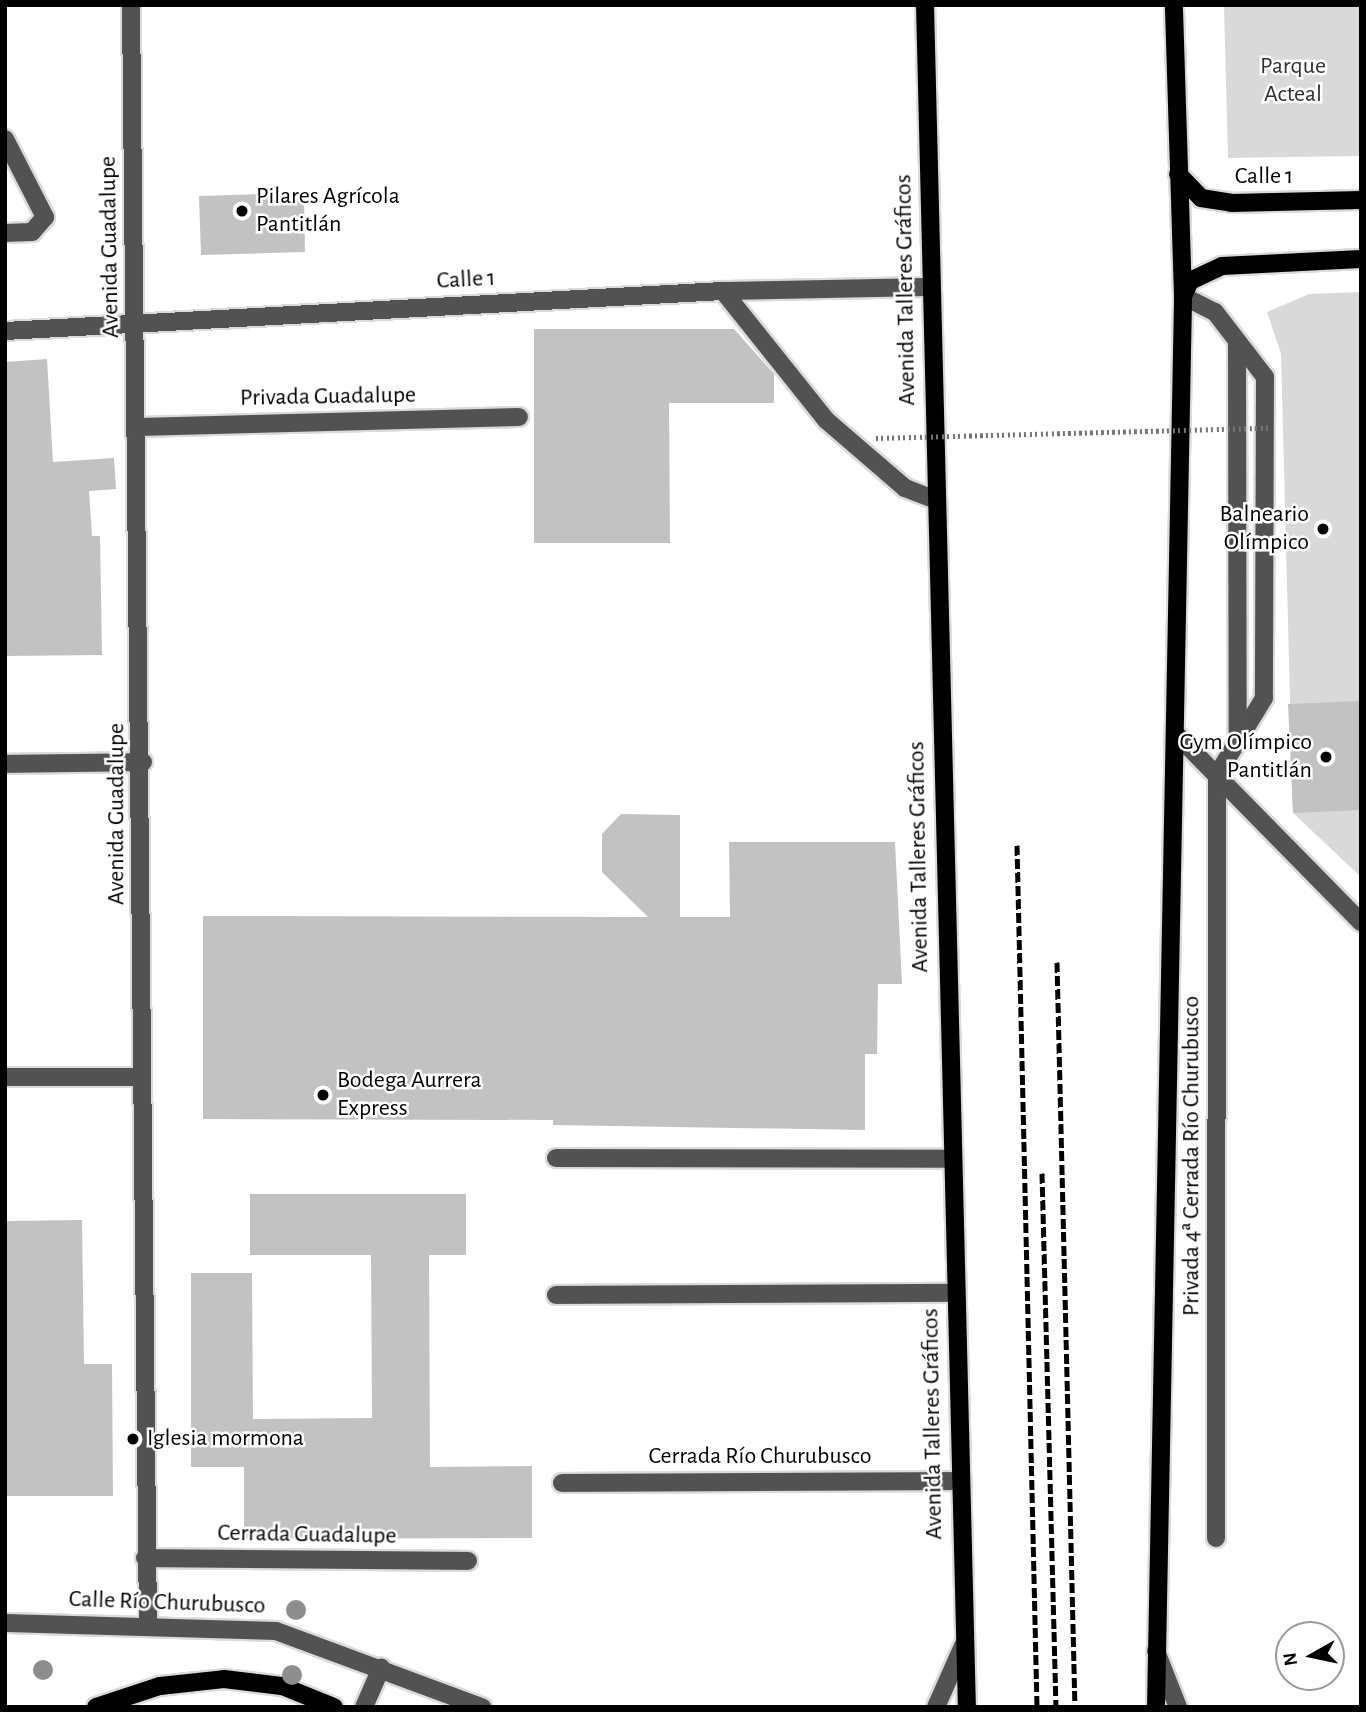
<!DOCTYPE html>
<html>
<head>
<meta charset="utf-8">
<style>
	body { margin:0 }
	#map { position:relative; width:1366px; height:1712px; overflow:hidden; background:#fff; font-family:"Alegreya Sans",sans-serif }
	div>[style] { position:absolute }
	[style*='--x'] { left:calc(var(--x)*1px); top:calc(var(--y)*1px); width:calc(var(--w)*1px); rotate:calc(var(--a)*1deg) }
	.green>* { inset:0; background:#d9d9d9 }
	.building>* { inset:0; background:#c2c2c2 }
	.roads { filter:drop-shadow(2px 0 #dbdbdb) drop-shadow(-2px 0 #dbdbdb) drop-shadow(0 2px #dbdbdb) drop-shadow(0 -2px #dbdbdb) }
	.minor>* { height:18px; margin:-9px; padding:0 9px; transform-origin:9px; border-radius:9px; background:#525252 }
	.major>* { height:18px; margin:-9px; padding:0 9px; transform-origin:9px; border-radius:9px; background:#000 }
	.rail>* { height:5px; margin-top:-2.5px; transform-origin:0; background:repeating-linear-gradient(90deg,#000 0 10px,transparent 0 13.5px) }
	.path-bridge>* { height:4.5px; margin-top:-2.25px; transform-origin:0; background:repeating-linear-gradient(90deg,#747474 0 2px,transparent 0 5.5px) }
	.trees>* { width:20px; height:20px; margin:-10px; border-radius:50%; background:#8d8d8d }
	.dots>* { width:19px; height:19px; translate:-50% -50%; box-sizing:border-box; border:4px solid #fff; border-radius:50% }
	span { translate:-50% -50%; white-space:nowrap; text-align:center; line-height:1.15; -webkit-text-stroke:5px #fff; paint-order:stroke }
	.park-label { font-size:24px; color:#303030 }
	.street-label { font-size:24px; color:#000 }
	.poi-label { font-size:24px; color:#000 }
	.left { translate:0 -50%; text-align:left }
	.right { translate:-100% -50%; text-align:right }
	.frame { position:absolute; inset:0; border:7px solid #000; pointer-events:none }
	.north { position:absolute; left:1275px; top:1621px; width:70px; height:70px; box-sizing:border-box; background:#fff; border:2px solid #999; border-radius:50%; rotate:261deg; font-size:19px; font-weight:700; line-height:28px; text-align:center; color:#000 }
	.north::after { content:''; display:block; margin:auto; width:24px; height:32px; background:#000; clip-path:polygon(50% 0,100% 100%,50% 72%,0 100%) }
</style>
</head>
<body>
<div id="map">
	<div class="green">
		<div style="clip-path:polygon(1224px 5px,1361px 5px,1361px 156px,1228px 158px)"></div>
		<div style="clip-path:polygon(1361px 292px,1361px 877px,1293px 813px,1281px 354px,1267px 312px,1309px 294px)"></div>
	</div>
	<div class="building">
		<div style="clip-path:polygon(304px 193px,305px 252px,201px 255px,199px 196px)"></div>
		<div style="clip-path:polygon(534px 329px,734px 329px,774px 374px,774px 403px,669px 403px,670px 543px,534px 543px)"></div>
		<div style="clip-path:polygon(47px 359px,53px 462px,114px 458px,116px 489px,89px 491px,92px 536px,100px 536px,102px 655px,5px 656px,5px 362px)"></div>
		<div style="clip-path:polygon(1361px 701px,1361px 810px,1293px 813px,1288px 704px)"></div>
		<div style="clip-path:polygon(621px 814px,680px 815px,680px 917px,730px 917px,729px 842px,895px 842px,902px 984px,878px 984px,877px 1054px,865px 1054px,865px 1130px,553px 1125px,553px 1120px,203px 1119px,203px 916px,648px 917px,602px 872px,602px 834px)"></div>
		<div style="clip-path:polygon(250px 1194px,466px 1194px,466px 1255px,429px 1255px,430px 1467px,532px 1466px,532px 1538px,244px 1539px,244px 1467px,191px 1467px,191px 1273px,252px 1273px,253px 1419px,372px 1418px,371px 1255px,250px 1255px)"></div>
		<div style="clip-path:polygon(82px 1220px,84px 1364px,112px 1364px,113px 1496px,5px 1496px,5px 1221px)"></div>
	</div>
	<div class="roads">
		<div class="minor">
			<div style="--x:131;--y:5;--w:1617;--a:89.4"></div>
			<div style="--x:5;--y:139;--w:88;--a:62.9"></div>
			<div style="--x:45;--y:217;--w:20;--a:131"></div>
			<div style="--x:32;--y:232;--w:27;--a:178"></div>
			<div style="--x:723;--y:291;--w:165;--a:51.4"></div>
			<div style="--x:826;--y:420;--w:104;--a:40.7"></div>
			<div style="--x:905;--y:488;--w:33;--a:21"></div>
			<div style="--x:1183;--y:296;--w:36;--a:27"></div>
			<div style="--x:1215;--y:312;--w:82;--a:52.4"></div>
			<div style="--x:1265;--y:377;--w:321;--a:90.2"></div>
			<div style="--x:1264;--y:698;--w:90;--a:121.4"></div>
			<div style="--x:1217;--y:775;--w:763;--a:90.08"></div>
			<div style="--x:5;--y:331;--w:719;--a:-3.19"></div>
			<div style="--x:723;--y:291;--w:207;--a:-1.1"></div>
			<div style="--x:1237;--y:342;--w:400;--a:89.9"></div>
			<div style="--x:138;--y:427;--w:381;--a:-1.5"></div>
			<div style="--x:1176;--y:734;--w:264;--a:45.5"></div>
			<div style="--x:5;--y:764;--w:138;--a:-0.8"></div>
			<div style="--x:5;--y:1077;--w:135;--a:0"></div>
			<div style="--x:556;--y:1158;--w:396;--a:0.1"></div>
			<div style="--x:556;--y:1295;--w:398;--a:-0.3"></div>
			<div style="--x:562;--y:1483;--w:396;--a:-0.3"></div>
			<div style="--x:145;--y:1558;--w:323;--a:0.5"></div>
			<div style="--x:5;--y:1623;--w:271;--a:1.7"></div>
			<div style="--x:276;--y:1631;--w:220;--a:20.3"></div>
			<div style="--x:1156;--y:1651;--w:60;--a:68.6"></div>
			<div style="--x:364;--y:1707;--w:43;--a:-66.4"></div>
			<div style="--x:936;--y:1707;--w:67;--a:-66.1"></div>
		</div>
		<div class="major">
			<div style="--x:925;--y:5;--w:1703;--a:88.59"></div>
			<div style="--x:1178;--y:174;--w:33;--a:46"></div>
			<div style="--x:1201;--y:198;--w:30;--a:9"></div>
			<div style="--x:1231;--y:203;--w:130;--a:-1.3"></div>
			<div style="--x:1183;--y:296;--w:17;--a:-65"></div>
			<div style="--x:1190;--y:281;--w:35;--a:-25"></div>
			<div style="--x:1222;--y:266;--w:139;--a:-2.9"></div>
			<div style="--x:96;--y:1707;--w:67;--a:-18.2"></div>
			<div style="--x:160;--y:1686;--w:64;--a:-6.2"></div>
			<div style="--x:224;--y:1679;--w:58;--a:6.9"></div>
			<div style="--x:282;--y:1686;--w:56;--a:22"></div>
			<div style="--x:1156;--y:1707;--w:1411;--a:-88.9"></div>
			<div style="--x:1183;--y:296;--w:291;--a:-91.8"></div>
		</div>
	</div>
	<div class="rail">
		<div style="--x:1017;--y:845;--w:862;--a:88.67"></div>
		<div style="--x:1057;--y:962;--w:745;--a:88.62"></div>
		<div style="--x:1042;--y:1173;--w:534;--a:88.5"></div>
	</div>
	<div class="path-bridge">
		<div style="--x:876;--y:438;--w:393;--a:-1.5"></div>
	</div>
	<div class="trees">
		<div style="left:296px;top:1610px"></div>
		<div style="left:43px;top:1670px"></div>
		<div style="left:292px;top:1675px"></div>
	</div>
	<div class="dots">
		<div style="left:242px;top:211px;background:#000"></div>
		<div style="left:1323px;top:529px;background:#000"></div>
		<div style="left:1326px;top:757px;background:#000"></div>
		<div style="left:323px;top:1095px;background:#000"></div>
		<div style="left:133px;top:1439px;background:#000"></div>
	</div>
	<div class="park-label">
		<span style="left:1293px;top:81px">Parque<br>Acteal</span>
	</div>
	<div class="street-label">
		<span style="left:1264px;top:177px">Calle 1</span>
		<span style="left:110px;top:247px;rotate:-91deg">Avenida Guadalupe</span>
		<span style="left:466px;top:280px;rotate:-3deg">Calle 1</span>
		<span style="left:906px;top:290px;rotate:-91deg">Avenida Talleres Gráficos</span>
		<span style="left:328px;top:397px;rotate:-1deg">Privada Guadalupe</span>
		<span style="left:117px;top:814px;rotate:-90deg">Avenida Guadalupe</span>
		<span style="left:919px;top:857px;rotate:-91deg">Avenida Talleres Gráficos</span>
		<span style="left:1192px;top:1156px;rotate:-90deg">Privada 4ª Cerrada Río Churubusco</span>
		<span style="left:933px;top:1424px;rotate:-91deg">Avenida Talleres Gráficos</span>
		<span style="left:760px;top:1457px">Cerrada Río Churubusco</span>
		<span style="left:307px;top:1535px;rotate:1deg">Cerrada Guadalupe</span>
		<span style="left:167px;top:1603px;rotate:2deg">Calle Río Churubusco</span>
	</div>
	<div class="poi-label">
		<span class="left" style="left:256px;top:211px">Pilares Agrícola<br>Pantitlán</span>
		<span class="right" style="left:1309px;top:529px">Balneario<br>Olímpico</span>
		<span class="right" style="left:1312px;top:757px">Gym Olímpico<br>Pantitlán</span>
		<span class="left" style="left:337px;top:1095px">Bodega Aurrera<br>Express</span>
		<span class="left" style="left:147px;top:1439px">Iglesia mormona</span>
	</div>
	<div class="frame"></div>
	<div class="north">N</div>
</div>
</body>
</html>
